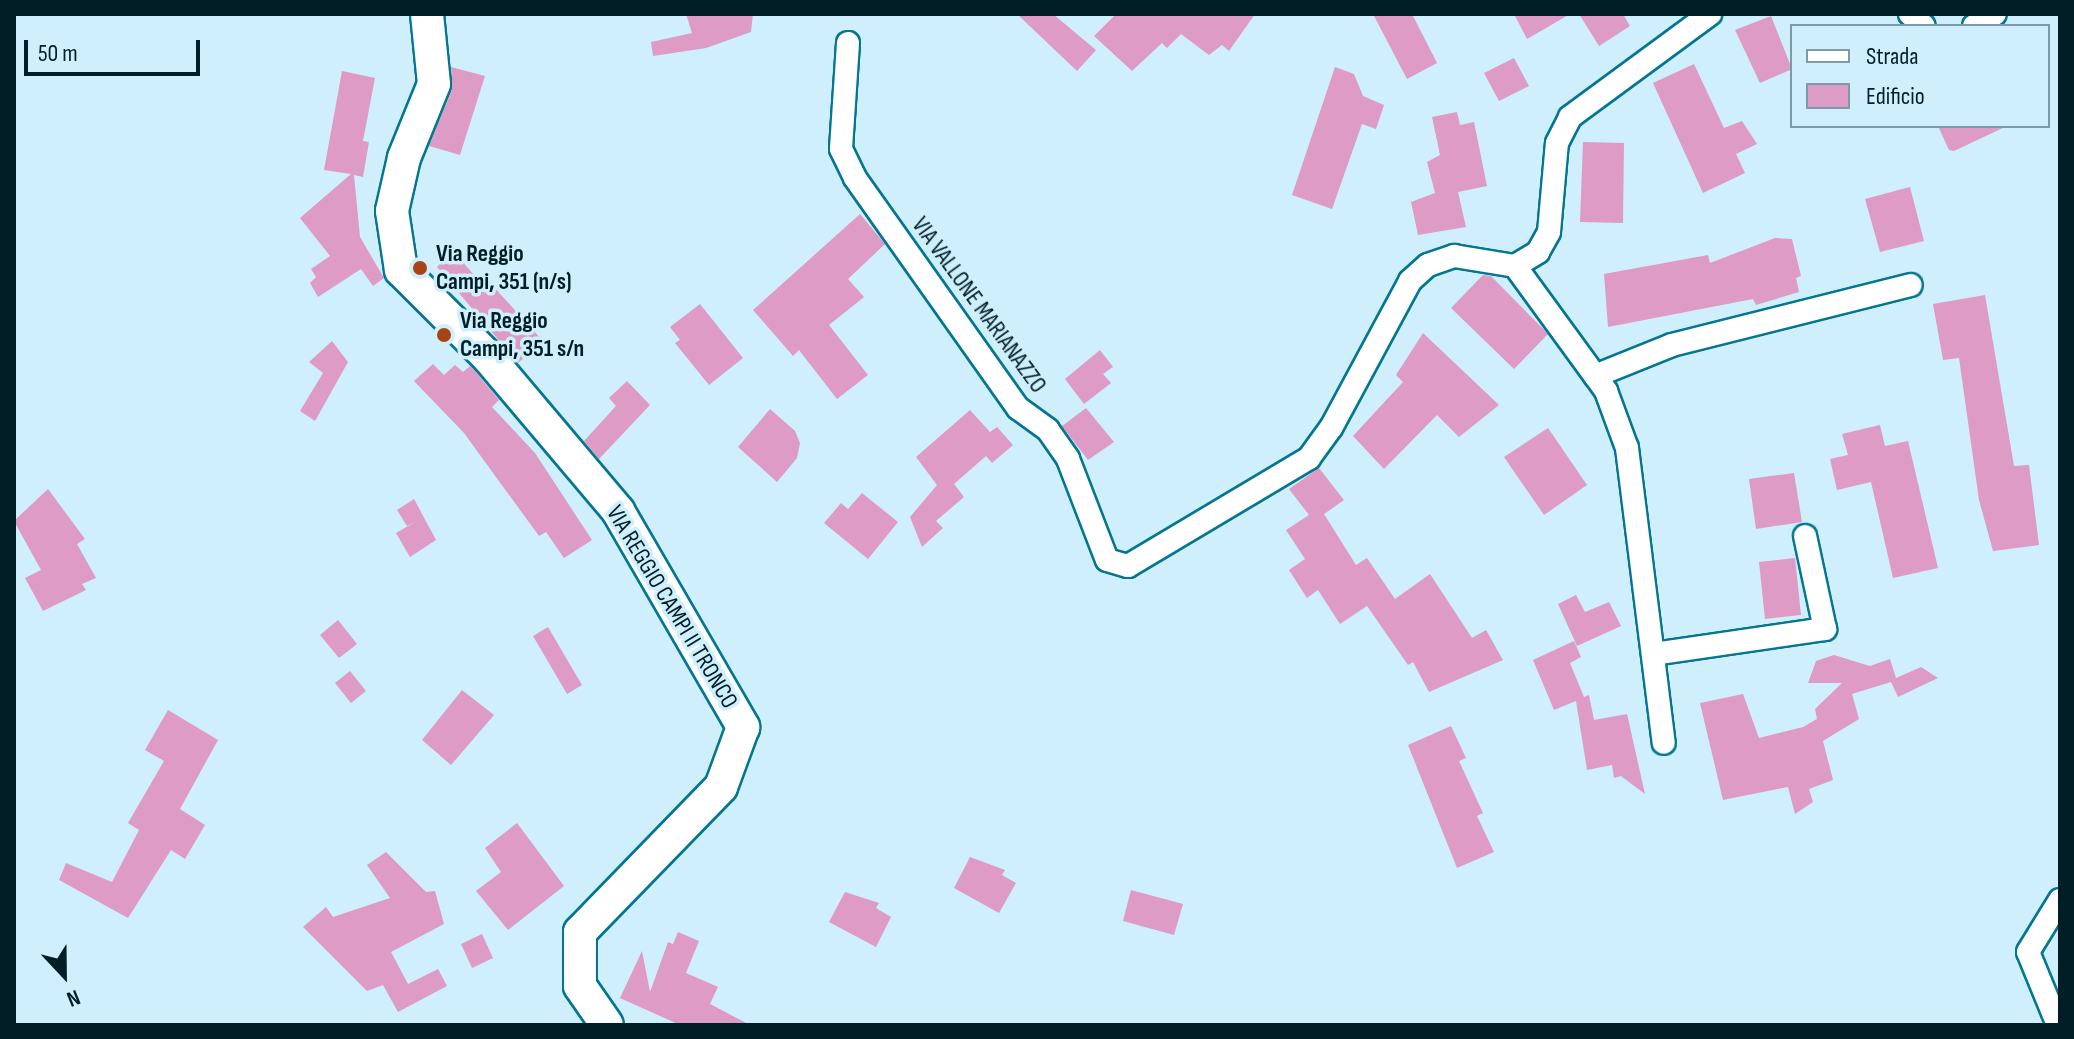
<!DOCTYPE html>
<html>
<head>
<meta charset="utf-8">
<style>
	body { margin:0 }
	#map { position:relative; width:2074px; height:1039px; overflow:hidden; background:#ceeffb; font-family:"Sofia Sans Condensed",sans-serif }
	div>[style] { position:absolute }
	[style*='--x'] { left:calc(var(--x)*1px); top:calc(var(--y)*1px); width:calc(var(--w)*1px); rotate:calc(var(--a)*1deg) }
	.building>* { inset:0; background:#de9bc5 }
	.roads { filter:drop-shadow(2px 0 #047692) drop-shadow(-2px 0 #047692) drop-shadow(0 2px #047692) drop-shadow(0 -2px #047692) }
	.street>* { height:22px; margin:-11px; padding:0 11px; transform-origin:11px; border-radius:11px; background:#fff }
	.secondary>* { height:32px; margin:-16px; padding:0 16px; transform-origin:16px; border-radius:16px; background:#fff }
	.dots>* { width:22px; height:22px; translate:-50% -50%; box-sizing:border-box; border:4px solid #ceeffb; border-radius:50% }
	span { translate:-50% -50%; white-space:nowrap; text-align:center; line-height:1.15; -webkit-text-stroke:7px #ceeffb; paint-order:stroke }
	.poi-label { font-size:24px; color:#011e26; font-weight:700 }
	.left { translate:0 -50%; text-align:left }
	.street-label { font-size:24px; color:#011e26 }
	.frame { position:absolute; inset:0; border:16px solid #011e26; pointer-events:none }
	.legend { position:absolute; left:1790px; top:24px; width:260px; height:104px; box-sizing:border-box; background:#ceeffb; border:2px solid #7c9ba6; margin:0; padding:10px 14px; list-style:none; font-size:24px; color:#011e26 }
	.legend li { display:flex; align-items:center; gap:16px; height:40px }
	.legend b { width:40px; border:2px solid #7c9ba6 }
	.north { position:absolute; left:24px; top:935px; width:80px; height:80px; -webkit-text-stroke:6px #ceeffb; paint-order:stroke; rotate:158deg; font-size:22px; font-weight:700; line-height:32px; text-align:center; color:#011e26 }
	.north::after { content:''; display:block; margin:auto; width:28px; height:36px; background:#011e26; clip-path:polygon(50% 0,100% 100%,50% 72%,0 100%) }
	.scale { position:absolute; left:24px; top:40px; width:176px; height:36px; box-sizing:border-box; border:4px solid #011e26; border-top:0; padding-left:10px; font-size:24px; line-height:28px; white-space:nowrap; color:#011e26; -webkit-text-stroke:6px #ceeffb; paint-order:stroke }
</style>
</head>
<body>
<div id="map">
	<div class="building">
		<div style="clip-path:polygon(686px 14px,753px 14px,751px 32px,706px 48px,653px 56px,651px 42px,692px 33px)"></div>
		<div style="clip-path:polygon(1017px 14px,1053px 14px,1096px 50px,1077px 71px)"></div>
		<div style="clip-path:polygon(1116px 14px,1255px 14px,1229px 51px,1222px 45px,1209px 55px,1181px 34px,1167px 48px,1162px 43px,1132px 71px,1094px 36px)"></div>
		<div style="clip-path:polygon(1373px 14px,1412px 14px,1437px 63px,1407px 79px)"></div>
		<div style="clip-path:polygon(1514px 14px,1570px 14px,1527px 39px)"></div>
		<div style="clip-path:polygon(1579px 14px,1623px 14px,1630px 26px,1599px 46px)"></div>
		<div style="clip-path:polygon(1771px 16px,1792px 69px,1760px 83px,1735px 30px)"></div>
		<div style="clip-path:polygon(1514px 58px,1529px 86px,1499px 101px,1484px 73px)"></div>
		<div style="clip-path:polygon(1694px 64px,1724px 128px,1742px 121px,1757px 144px,1736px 154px,1745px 173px,1703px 193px,1653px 83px)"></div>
		<div style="clip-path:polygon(451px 67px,485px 76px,460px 155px,429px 146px,452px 90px)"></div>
		<div style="clip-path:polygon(1335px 67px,1354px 74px,1363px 96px,1384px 105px,1376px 129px,1362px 124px,1332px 209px,1292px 195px)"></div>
		<div style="clip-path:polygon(342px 71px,375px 78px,363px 141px,369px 142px,363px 177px,354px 175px,360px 237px,384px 278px,373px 286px,361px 269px,318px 297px,310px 283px,316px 277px,311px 269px,330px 256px,300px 218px,351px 174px,324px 170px)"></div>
		<div style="clip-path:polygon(1457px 112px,1460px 125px,1474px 122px,1487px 186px,1458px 192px,1466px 227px,1418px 235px,1411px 202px,1435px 193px,1427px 162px,1440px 155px,1432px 117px)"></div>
		<div style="clip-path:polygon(1938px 126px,2007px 126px,1954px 151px,1949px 150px)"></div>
		<div style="clip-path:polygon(1583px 142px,1624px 143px,1623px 223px,1580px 222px)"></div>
		<div style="clip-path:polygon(1910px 187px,1924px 241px,1880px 252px,1865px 199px)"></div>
		<div style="clip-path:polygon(860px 214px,885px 244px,848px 279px,864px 297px,829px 325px,868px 375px,837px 399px,799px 350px,793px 356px,753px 310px)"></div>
		<div style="clip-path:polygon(1775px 238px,1792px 239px,1801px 276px,1796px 278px,1799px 292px,1756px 305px,1753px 299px,1608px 327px,1604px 274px,1708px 255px,1710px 263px)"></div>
		<div style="clip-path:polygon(453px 251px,489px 292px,494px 287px,543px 341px,518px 363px,437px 267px)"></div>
		<div style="clip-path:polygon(1483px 275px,1491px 276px,1548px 334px,1514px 369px,1451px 308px)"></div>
		<div style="clip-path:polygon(1985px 295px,2014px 466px,2029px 465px,2039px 545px,1993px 551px,1979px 500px,1959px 358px,1943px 360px,1933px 304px)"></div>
		<div style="clip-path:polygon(700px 304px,743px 358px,709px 385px,675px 343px,680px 340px,670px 327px)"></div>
		<div style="clip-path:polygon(1423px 333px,1499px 405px,1459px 437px,1437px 415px,1384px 469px,1353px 436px,1403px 382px,1396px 375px)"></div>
		<div style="clip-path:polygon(332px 341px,348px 362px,315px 421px,300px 411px,323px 373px,309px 362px)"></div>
		<div style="clip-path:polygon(1100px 350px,1113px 367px,1103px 374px,1111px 383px,1084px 404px,1065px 379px)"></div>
		<div style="clip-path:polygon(433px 364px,444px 375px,455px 365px,463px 372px,470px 366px,474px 370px,499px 400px,492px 407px,535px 453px,592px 540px,564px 558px,546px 532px,539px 536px,464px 433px,414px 381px)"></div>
		<div style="clip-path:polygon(627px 381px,650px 405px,599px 459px,584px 441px,616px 406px,609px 398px)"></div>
		<div style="clip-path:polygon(1086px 408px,1114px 442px,1088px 460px,1062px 426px)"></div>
		<div style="clip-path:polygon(770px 409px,795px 431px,800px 443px,797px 458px,777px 482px,738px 447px)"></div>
		<div style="clip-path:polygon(970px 410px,990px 432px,997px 427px,1013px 445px,992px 463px,986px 456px,954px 484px,964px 497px,936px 521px,943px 528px,922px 547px,910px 517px,937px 485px,916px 457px)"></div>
		<div style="clip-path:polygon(1880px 425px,1885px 446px,1908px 441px,1938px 568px,1893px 578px,1871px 482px,1837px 490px,1830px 459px,1848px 455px,1842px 434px)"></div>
		<div style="clip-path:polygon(1548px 428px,1587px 485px,1544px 515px,1504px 457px)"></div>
		<div style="clip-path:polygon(1319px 468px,1344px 500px,1324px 514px,1356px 565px,1367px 558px,1395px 599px,1430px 574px,1472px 638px,1486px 630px,1503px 660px,1429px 692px,1413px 662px,1408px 665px,1367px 606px,1340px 624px,1318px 590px,1307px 598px,1289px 570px,1305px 559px,1286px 530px,1309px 515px,1289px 489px)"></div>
		<div style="clip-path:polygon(1794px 473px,1802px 522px,1756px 529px,1749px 479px)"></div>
		<div style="clip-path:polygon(48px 489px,85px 539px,77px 544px,96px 578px,82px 584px,86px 590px,43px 611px,25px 578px,41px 570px,14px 521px)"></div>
		<div style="clip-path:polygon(862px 493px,898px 522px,868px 559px,824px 523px,841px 503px,848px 509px)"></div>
		<div style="clip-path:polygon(414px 499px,436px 540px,410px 557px,396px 533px,417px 521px,407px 526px,397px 510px)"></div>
		<div style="clip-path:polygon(1795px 558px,1801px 615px,1765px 619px,1759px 562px)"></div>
		<div style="clip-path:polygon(1576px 595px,1585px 612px,1609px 602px,1621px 626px,1577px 646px,1558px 604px)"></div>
		<div style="clip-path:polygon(338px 620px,357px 644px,339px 658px,320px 635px)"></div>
		<div style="clip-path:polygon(548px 627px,582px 685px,567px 694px,533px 636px)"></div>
		<div style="clip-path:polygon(1574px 641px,1581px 657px,1570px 663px,1584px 697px,1589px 695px,1594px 720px,1627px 714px,1645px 794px,1621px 776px,1614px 778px,1612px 765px,1587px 770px,1576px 701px,1554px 710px,1533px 660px)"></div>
		<div style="clip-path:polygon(1834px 655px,1870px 666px,1890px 659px,1896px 678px,1921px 667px,1938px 678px,1898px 697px,1891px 682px,1852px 694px,1859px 719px,1823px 741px,1833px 780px,1809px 789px,1813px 802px,1795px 814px,1788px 787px,1723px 800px,1700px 703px,1743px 694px,1759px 738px,1803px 727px,1817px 719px,1815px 709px,1842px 683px,1808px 683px,1816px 661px)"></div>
		<div style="clip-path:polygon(350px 671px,366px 691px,351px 703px,335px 683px)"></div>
		<div style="clip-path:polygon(462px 690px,494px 715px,451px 765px,422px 740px)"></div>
		<div style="clip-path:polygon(168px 710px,218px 740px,180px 809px,205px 825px,185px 859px,171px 850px,128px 918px,59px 880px,66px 863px,112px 882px,139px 830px,128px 823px,164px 761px,145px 750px)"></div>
		<div style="clip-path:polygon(1451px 726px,1466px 758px,1459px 761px,1483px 813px,1477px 816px,1494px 852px,1457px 868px,1408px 745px)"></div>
		<div style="clip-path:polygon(517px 823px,564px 886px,508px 930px,476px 891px,501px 872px,485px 848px)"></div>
		<div style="clip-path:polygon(386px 852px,426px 892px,435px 891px,444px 924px,391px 952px,408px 984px,438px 969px,447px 986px,398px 1012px,383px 985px,367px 991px,303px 927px,326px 907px,333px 917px,390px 898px,367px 865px)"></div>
		<div style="clip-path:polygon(970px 857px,1005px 870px,1002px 875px,1016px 883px,999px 913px,954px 888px)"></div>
		<div style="clip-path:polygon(1131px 890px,1183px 904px,1174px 935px,1123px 921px)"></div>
		<div style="clip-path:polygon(845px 892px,879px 903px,876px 908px,891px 917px,876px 947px,829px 922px)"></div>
		<div style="clip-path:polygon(678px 932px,699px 941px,686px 973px,718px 987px,710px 1004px,750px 1025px,680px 1025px,620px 998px,642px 951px,650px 992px,668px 942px,673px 944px)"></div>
		<div style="clip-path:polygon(482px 934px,493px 958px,472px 968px,461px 944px)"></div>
	</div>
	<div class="roads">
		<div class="street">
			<div style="--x:1910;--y:14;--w:18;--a:41"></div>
			<div style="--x:1974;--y:26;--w:24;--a:-30"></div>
			<div style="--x:848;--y:43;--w:106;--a:93.8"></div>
			<div style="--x:841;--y:149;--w:32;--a:64"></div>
			<div style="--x:855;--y:178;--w:282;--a:54.7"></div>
			<div style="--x:1018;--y:408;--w:37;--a:36"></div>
			<div style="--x:1048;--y:430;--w:35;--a:55"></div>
			<div style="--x:1068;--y:459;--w:108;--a:68.9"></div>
			<div style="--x:1107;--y:560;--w:22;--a:16"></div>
			<div style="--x:1128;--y:566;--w:211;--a:-30.8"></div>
			<div style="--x:1309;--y:458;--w:37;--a:-54"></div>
			<div style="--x:1331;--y:428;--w:167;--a:-61.7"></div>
			<div style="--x:1410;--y:281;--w:24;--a:-42"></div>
			<div style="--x:1428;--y:265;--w:28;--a:-19"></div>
			<div style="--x:1454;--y:256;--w:62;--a:9.3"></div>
			<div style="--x:1515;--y:266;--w:27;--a:-31"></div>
			<div style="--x:1538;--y:252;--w:23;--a:-61"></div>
			<div style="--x:1549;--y:232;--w:89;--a:-84.9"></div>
			<div style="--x:1557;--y:143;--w:29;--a:-63"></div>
			<div style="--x:1570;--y:117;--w:174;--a:-36.3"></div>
			<div style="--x:1515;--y:266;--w:155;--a:53.9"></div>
			<div style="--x:1606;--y:391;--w:61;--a:69.8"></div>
			<div style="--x:1627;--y:448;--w:297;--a:82.9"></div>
			<div style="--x:1595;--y:376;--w:83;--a:-21.9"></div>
			<div style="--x:1672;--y:345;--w:246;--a:-14.1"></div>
			<div style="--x:1653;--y:654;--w:174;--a:-8.3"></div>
			<div style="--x:1825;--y:629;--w:95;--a:-102.1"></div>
			<div style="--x:2058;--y:1025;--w:79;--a:-112.3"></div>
			<div style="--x:2028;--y:952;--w:61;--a:-58.4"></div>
		</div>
		<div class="secondary">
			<div style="--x:427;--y:14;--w:70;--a:84.3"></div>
			<div style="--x:434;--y:84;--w:80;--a:112.1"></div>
			<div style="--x:404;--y:158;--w:54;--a:102.8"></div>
			<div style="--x:392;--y:211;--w:60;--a:81.3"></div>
			<div style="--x:401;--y:270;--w:123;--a:45"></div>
			<div style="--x:488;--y:357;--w:202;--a:49.8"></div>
			<div style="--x:618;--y:511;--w:250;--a:59.9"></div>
			<div style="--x:743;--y:727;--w:64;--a:110.1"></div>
			<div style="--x:721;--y:787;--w:202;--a:134.2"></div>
			<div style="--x:580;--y:932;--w:54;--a:90"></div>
			<div style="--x:580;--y:986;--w:47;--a:55.3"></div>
		</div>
	</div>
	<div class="dots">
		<div style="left:420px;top:268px;background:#a84315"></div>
		<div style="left:444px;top:335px;background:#a84315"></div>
	</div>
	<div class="poi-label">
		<span class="left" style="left:436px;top:268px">Via Reggio<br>Campi, 351 (n/s)</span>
		<span class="left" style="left:460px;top:335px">Via Reggio<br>Campi, 351 s/n</span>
	</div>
	<div class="street-label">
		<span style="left:979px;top:305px;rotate:54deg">VIA VALLONE MARIANAZZO</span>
		<span style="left:672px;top:607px;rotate:59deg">VIA REGGIO CAMPI II TRONCO</span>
	</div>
	<div class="frame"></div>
	<ul class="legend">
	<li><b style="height:10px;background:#fff"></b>Strada</li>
	<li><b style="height:22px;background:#de9bc5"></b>Edificio</li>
	</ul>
	<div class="north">N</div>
	<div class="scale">50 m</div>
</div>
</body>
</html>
